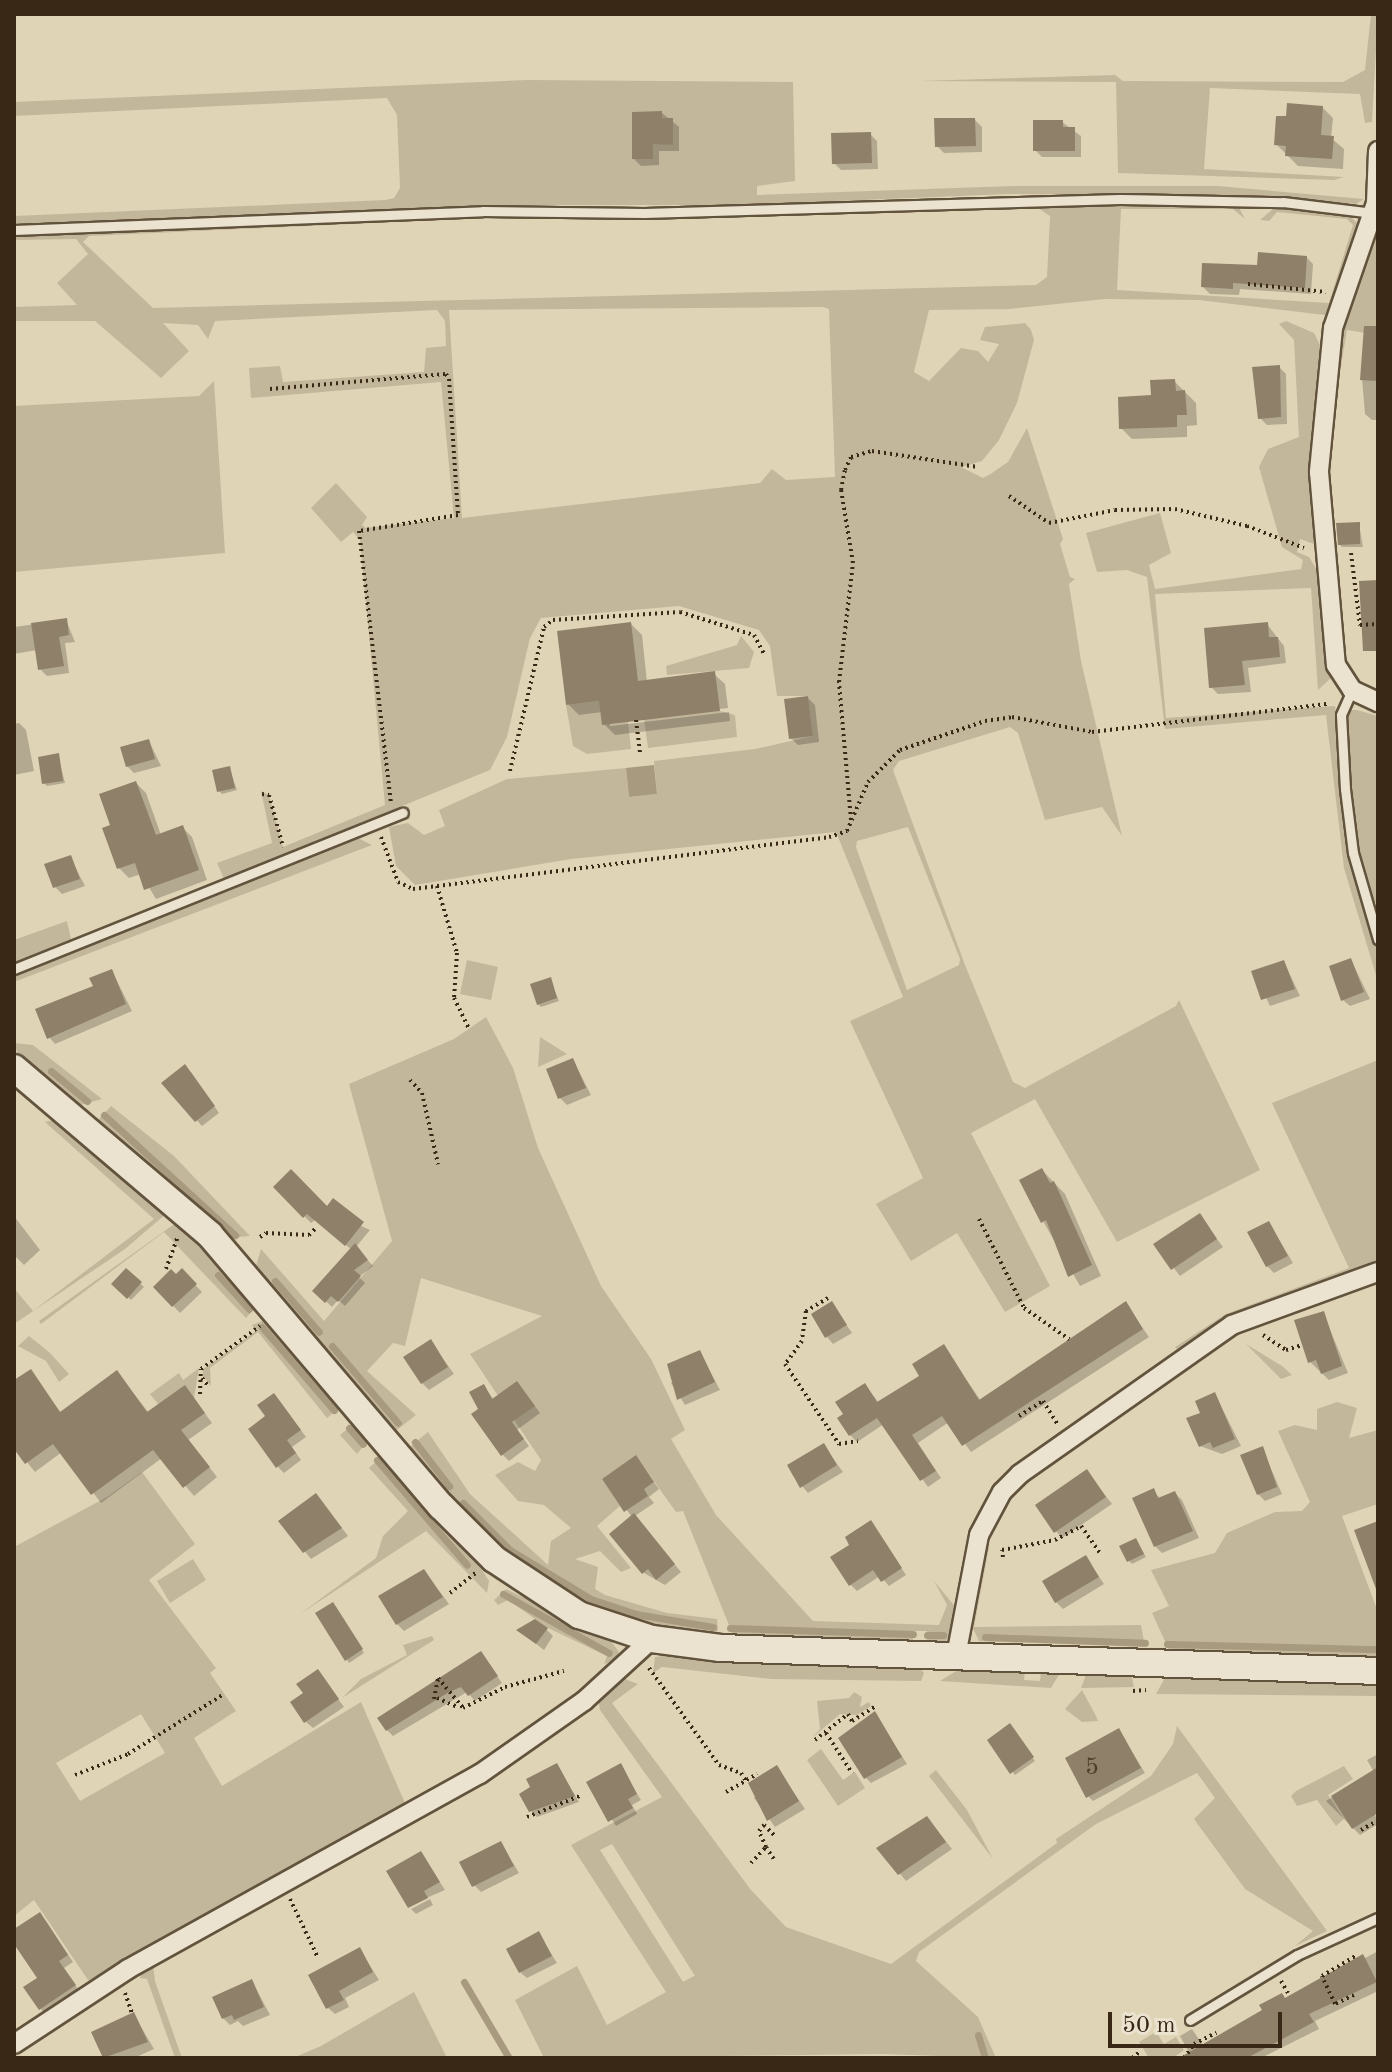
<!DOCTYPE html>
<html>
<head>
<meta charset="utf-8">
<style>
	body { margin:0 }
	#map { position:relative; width:1392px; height:2072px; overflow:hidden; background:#e0d4b6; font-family:"Old Standard TT",serif }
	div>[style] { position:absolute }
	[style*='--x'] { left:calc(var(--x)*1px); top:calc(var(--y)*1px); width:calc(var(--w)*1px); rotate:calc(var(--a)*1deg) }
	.green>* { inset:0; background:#c3b79b }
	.water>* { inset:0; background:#a79a7f }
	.shadow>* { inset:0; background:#0003 }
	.stream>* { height:7px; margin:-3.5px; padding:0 3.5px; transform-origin:3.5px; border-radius:3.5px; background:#a79a7f }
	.building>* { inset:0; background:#8f8169 }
	.path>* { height:4px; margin-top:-2px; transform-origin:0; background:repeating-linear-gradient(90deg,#382815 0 2px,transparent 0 6px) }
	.roads { filter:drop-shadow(2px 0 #62533d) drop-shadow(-2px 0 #62533d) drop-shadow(0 2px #62533d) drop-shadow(0 -2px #62533d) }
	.lane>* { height:9px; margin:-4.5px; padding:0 4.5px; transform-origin:4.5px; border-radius:4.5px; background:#ebe3d0 }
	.street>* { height:18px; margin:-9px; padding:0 9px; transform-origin:9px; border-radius:9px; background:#ebe3d0 }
	.secondary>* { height:26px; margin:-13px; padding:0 13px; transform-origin:13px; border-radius:13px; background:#ebe3d0 }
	span { translate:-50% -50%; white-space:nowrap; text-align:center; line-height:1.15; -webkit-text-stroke:6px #ebe3d0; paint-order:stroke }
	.number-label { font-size:24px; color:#4e3e2a }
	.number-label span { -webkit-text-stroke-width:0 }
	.frame { position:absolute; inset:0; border:16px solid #382815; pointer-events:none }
	.scale { position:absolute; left:1108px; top:2012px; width:174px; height:36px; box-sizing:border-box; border:4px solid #382815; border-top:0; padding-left:10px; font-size:24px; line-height:28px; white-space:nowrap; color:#382815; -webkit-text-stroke:6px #ebe3d0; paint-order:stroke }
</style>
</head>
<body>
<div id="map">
	<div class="green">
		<div style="clip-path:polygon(1371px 14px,1378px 14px,1372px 122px,1365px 123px,1360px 94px,1210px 88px,1204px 169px,1344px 177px,1334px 180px,1118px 173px,1116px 82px,919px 81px,1115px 75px,1123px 81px,1343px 82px,1365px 70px)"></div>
		<div style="clip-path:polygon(528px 80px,793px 82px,795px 181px,757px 186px,757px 195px,1013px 186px,1218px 186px,1364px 199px,1356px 204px,1237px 196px,1007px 194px,747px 205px,505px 205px,14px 225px,14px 216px,385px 200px,394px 198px,400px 188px,397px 115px,387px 98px,14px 116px,14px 102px)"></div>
		<div style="clip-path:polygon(evenodd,1023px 204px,1238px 206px,1245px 219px,1233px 209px,1121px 209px,1117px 290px,1329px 303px,1353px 225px,1347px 219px,1277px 212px,1269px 221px,1260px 220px,1274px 208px,1351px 217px,1357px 223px,1353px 251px,1332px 311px,1325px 315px,1199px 300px,1105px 299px,1009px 309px,929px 310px,914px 372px,929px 381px,961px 348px,978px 351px,988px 362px,999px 344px,980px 340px,985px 327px,1025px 323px,1031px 330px,1034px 340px,1017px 403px,999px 440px,982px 461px,961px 467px,983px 478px,992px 473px,1008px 462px,1027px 428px,1063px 539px,1060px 544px,1070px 577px,1075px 579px,1069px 584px,1081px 661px,1122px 836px,1102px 807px,1045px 820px,1018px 733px,1010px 727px,899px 761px,893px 770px,965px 965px,1013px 1082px,1025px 1088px,1176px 1006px,1179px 1000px,1260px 1170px,1117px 1242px,1035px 1099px,971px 1133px,1050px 1286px,1005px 1312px,957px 1233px,911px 1261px,876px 1204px,923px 1178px,850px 1021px,903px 997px,836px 832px,571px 859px,415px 885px,396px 866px,389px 827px,408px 823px,424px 835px,445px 826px,439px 810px,507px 779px,626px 768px,629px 797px,657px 794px,654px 761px,755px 749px,813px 736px,808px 696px,777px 696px,770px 646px,759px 630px,679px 606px,541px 618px,530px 638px,507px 737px,490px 770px,224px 879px,217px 863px,272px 843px,261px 791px,269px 795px,283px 847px,385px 805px,360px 540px,353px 532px,341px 542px,311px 508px,336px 483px,367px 517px,362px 525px,366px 528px,454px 518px,441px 382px,251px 398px,249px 368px,280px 366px,283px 382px,424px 372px,426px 348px,446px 346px,445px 321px,437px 310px,215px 321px,208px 339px,198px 325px,163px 323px,189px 351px,161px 378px,95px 321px,14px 321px,14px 307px,77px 305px,57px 283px,88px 254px,76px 239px,14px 240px,14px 235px,526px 214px,716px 216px,1023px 204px,1038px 208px,1050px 216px,1047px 277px,1036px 285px,153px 308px,83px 242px,89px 236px,481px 218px,680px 219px,1038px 208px,1023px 204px,823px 307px,829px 309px,835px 477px,786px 480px,772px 469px,760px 483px,462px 518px,449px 310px,823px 307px,1023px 204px,908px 827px,960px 959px,959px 965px,907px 990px,856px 847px,857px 841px,908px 827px)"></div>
		<div style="clip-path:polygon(1378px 226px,1378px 335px,1347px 330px,1338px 384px,1333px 381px,1341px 329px)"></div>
		<div style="clip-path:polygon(1286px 321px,1314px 333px,1320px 345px,1311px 438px,1317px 545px,1300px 539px,1297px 552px,1309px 557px,1320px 575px,1331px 678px,1318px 690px,1311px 588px,1155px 594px,1166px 718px,1335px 706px,1347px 836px,1378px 954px,1378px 982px,1344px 868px,1326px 715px,1165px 729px,1147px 577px,1127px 570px,1097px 572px,1086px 533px,1160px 513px,1171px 553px,1149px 565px,1155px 589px,1301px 569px,1303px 560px,1282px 547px,1259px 467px,1268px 449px,1299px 437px,1294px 340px,1279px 324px)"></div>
		<div style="clip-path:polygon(214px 381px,225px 553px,14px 572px,14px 406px,199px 396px)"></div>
		<div style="clip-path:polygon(741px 636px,754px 652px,749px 668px,667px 675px,666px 666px,737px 645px)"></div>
		<div style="clip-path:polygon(599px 701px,628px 722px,631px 749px,587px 754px,573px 746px,566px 705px)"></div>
		<div style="clip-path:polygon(1357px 710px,1378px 716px,1378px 902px,1373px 903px,1378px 928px,1363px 882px,1351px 817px,1347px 720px,1351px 710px)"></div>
		<div style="clip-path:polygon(720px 711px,735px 715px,737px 737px,648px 748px,644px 719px)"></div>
		<div style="clip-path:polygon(358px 838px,372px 845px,14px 982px,14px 974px)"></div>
		<div style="clip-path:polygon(67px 921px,71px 939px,14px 963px,14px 940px)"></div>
		<div style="clip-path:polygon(467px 960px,498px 967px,491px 1000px,460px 994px)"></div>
		<div style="clip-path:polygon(486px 1017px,513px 1068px,538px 1148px,601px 1286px,651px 1359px,685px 1430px,671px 1439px,716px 1515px,813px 1621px,939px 1625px,947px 1605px,934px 1581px,957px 1609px,951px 1635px,943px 1644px,927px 1644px,927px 1631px,913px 1631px,913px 1643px,733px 1635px,683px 1511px,676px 1512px,636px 1456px,602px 1479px,620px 1506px,597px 1526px,631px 1568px,621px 1572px,600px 1551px,575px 1559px,598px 1567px,595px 1589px,605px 1595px,667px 1613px,717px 1619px,718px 1630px,715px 1634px,666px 1631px,594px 1611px,500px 1553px,406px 1450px,428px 1432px,470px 1494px,548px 1565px,551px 1541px,571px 1528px,544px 1505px,518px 1501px,495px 1475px,518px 1462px,535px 1471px,541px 1460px,470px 1354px,542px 1316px,421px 1278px,405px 1346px,393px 1343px,367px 1371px,416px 1415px,393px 1433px,261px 1277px,256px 1266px,261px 1249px,324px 1321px,392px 1241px,349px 1084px,454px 1039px)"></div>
		<div style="clip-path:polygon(540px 1037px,567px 1054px,538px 1067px)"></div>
		<div style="clip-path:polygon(14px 1043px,33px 1045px,102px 1099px,81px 1105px,19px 1057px)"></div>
		<div style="clip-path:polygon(1378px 1060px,1378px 1264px,1180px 1352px,1175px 1347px,1226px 1314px,1349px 1268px,1272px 1103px)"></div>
		<div style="clip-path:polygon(111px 1106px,174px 1156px,250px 1236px,226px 1238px,97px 1121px)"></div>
		<div style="clip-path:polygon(57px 1119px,167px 1213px,125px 1249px,14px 1324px,14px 1288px,33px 1311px,154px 1219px,45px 1122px)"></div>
		<div style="clip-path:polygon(177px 1224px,257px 1306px,246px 1318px,164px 1232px,41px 1324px,39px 1321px,173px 1225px)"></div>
		<div style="clip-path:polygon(267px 1319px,342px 1406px,327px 1418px,258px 1332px,210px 1368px,211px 1386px,203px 1376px,203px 1369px,256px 1331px,252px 1325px)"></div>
		<div style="clip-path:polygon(29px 1336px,49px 1352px,69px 1374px,59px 1382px,46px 1361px,18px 1346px)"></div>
		<div style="clip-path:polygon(1246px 1344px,1282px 1366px,1292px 1375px,1281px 1379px)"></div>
		<div style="clip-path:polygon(199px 1368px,194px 1398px,158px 1404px,150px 1394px,179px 1373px,183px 1380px)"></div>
		<div style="clip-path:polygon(1337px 1402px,1357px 1408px,1349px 1438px,1378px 1430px,1378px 1504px,1342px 1516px,1378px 1612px,1378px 1658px,1169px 1650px,1152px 1613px,1169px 1606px,1151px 1570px,1215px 1553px,1227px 1533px,1275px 1512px,1302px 1511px,1310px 1502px,1278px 1431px,1295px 1425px,1317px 1430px,1317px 1409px)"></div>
		<div style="clip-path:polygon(355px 1423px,366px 1443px,357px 1454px,340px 1435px)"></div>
		<div style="clip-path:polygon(1089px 1430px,1023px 1485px,995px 1518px,986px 1537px,989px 1547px,974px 1627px,1141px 1625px,1145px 1647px,979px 1641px,969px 1620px,987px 1555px,983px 1544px,993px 1516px,1033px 1471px)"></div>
		<div style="clip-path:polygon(380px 1458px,477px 1562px,489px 1581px,487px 1593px,426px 1531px,300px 1614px,376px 1558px,383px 1536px,408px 1511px,369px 1468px)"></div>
		<div style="clip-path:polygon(evenodd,142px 1472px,195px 1544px,149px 1580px,216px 1668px,210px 1673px,236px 1711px,194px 1738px,222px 1786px,361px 1702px,408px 1810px,102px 1979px,88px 1980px,34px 1900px,14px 1916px,14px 1547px,107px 1497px,142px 1472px,141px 1714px,165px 1753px,80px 1801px,56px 1763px,141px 1714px)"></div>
		<div style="clip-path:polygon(193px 1559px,206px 1580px,170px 1603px,157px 1581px)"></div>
		<div style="clip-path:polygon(506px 1589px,610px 1640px,619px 1652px,615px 1660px,604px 1664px,607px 1656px,548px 1628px,508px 1600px,498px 1605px,494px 1600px)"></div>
		<div style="clip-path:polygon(432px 1636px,434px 1640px,342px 1698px,361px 1679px,407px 1655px,403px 1645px)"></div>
		<div style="clip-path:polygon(671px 1655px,918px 1666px,924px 1673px,921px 1681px,771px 1679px,662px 1667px,653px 1673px,655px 1657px)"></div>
		<div style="clip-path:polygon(963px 1667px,1025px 1669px,1024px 1680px,1040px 1681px,1041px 1670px,1060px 1673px,1051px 1688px,940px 1681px)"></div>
		<div style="clip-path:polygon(1087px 1672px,1131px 1674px,1134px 1687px,1081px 1688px)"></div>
		<div style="clip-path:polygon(1167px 1674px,1378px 1682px,1378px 1696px,1156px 1694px)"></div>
		<div style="clip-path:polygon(evenodd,625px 1679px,638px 1684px,612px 1703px,751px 1890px,786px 1927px,891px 1964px,1057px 1843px,1056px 1839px,1151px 1776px,1173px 1744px,1177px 1726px,1327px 1931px,1295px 1946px,1313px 1931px,1245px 1889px,1194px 1819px,1215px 1798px,1197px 1773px,1096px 1824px,919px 1952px,916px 1961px,978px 2017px,996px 2058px,883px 2054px,544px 2058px,515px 2000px,577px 1966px,607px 2025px,666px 1992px,571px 1845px,662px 1797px,600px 1710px,598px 1699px,625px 1679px,612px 1844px,695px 1976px,694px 1976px,683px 1982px,600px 1850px,612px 1844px)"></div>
		<div style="clip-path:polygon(1082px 1690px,1096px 1716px,1098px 1721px,1082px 1722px,1065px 1709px)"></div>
		<div style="clip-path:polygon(854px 1692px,862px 1697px,860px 1707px,869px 1702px,871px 1706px,857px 1715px,840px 1714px,812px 1738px,820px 1729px,817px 1701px,849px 1698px)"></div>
		<div style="clip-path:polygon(821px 1749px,843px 1780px,855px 1772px,865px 1788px,838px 1806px,807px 1760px)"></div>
		<div style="clip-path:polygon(1344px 1766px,1353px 1779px,1328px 1795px,1344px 1819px,1336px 1826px,1317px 1800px,1297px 1806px,1291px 1796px,1296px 1791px)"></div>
		<div style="clip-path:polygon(936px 1770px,967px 1810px,993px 1859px,929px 1776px)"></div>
		<div style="clip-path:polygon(153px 1963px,155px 1981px,182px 2058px,175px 2058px,147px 1979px,140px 1978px,143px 1968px)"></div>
		<div style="clip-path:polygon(414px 1992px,447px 2058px,293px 2058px,321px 2046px)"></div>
		<div style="clip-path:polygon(1156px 2032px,1164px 2044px,1176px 2037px,1184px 2050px,1173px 2058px,1149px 2058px,1139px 2042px)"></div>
	</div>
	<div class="water">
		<div style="clip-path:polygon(654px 765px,657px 794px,629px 797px,626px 768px)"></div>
	</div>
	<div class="shadow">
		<div style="clip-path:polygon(1322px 107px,1333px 118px,1331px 138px,1344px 149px,1343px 169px,1298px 166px,1276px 144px)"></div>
		<div style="clip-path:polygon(662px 113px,679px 127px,679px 151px,659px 151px,659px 165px,641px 166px,634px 159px)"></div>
		<div style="clip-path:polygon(975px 120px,982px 127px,982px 152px,944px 153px,937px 146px)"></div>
		<div style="clip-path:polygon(1062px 122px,1081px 136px,1081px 157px,1042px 157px,1035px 150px)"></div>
		<div style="clip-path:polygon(870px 134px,877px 141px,878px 169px,841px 170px,834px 163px)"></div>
		<div style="clip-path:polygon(1306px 257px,1313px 264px,1311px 294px,1240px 289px,1239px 295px,1210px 294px,1203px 287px)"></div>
		<div style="clip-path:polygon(1378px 352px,1378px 420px,1372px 420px,1365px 414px,1362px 379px)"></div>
		<div style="clip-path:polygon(1279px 367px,1286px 374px,1287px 424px,1267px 425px,1260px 418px)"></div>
		<div style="clip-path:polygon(1174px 381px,1196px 403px,1197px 425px,1187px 426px,1187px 437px,1132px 439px,1121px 428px)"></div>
		<div style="clip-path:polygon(1359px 524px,1363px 547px,1342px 547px,1339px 544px)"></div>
		<div style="clip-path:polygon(66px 620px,75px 642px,65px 643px,69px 673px,47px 676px,40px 669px,37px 650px,14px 654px,14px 627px)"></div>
		<div style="clip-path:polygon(631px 624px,642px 635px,647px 682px,714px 674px,725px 684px,728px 708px,610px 722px,610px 726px,729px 712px,730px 721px,615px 735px,604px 724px,602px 712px,579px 715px,568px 704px)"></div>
		<div style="clip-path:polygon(1267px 624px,1284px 646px,1286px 663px,1248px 668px,1251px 692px,1218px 694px,1211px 687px)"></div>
		<div style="clip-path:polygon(808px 698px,815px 705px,819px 742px,798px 745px,791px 738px)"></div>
		<div style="clip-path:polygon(19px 723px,26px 730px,34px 771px,14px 775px,14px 724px)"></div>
		<div style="clip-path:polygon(149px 741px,161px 766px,134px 773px,127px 766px)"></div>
		<div style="clip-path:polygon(58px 755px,65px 783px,47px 786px,44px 783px)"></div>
		<div style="clip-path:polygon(229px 768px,237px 790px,222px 794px,219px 791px)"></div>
		<div style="clip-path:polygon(136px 783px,146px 793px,161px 835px,182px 827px,192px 837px,207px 880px,156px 899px,141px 874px,129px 878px,119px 868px,112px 826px)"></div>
		<div style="clip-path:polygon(70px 857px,85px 886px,62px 894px,55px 887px)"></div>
		<div style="clip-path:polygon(1351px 960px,1370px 999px,1350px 1006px,1343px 1000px)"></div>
		<div style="clip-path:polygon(1284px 962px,1300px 996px,1270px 1006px,1254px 972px)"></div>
		<div style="clip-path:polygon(112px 971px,132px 1011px,55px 1044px,49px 1037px)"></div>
		<div style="clip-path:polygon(550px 979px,559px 1001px,541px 1007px,538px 1004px)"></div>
		<div style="clip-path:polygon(573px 1060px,591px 1095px,567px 1105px,560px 1098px)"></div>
		<div style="clip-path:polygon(191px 1072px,219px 1113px,202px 1126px,163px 1083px)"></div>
		<div style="clip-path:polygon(1042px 1170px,1065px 1194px,1101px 1276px,1080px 1286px,1043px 1221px)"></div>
		<div style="clip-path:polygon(276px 1187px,370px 1230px,356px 1247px,373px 1266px,359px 1277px,365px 1283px,345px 1306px,338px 1300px,332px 1307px,315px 1291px,352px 1250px,315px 1220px,311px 1223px)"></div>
		<div style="clip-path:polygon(1199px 1215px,1223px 1247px,1180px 1276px,1156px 1245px)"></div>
		<div style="clip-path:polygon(14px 1216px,40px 1250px,24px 1265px,14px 1255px)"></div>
		<div style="clip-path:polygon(1269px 1223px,1293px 1263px,1274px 1273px,1267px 1266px)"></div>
		<div style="clip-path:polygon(126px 1271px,144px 1287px,131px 1300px,114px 1284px)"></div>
		<div style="clip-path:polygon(182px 1271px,202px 1292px,180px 1313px,155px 1287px)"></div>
		<div style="clip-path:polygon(1125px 1303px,1149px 1337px,971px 1452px,949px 1422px,918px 1443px,941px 1478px,928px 1487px,884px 1424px,857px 1442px,850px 1435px,846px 1415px,865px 1385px,879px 1403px,922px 1376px,943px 1346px,981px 1401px)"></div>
		<div style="clip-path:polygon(832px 1304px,852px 1333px,833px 1344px,827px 1337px)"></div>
		<div style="clip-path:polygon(1323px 1313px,1348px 1373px,1329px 1380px,1310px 1362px)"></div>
		<div style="clip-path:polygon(431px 1342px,454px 1374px,429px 1390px,422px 1383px)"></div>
		<div style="clip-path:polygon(700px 1352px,720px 1390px,685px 1405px,671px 1383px)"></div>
		<div style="clip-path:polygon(30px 1371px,61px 1413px,117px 1373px,149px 1413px,193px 1397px,212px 1423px,188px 1440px,217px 1477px,194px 1496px,162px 1458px,101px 1503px,62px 1452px,35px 1472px,14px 1446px,14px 1382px)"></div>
		<div style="clip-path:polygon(484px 1386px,494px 1400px,523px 1390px,540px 1413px,517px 1430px,529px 1446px,509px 1461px,502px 1454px)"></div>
		<div style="clip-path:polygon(1215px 1394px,1241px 1446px,1222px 1454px,1200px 1446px)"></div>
		<div style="clip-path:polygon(280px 1402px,306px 1437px,292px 1447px,301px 1460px,284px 1473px,278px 1467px,268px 1417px)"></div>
		<div style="clip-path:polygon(823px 1445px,843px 1472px,808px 1493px,802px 1486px)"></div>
		<div style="clip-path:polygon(1262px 1448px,1282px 1494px,1265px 1501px,1258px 1494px)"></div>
		<div style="clip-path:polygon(636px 1458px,659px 1489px,649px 1497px,654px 1503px,635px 1516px,681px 1572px,665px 1585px,644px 1573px,632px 1517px,604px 1480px)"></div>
		<div style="clip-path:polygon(1087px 1472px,1112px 1504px,1062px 1538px,1056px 1531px)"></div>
		<div style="clip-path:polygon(1153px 1491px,1160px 1498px,1175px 1493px,1182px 1500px,1199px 1538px,1162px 1553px,1155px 1546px)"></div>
		<div style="clip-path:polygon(322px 1502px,348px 1536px,311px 1559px,281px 1522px)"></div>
		<div style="clip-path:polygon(871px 1523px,906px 1575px,889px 1586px,880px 1576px,857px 1591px,850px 1584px,852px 1545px)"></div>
		<div style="clip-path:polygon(1136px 1540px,1146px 1557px,1132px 1564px,1129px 1561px)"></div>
		<div style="clip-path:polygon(1086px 1558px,1104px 1584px,1063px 1609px,1056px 1602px)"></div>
		<div style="clip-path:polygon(424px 1571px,449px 1604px,404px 1631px,397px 1624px)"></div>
		<div style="clip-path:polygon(336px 1607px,364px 1653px,349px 1663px,347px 1660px)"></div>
		<div style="clip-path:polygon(546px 1629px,553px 1636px,544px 1650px,519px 1631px)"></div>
		<div style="clip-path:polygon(486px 1660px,502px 1683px,475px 1701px,467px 1692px,393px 1736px,387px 1730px)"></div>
		<div style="clip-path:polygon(318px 1671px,344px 1707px,313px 1728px,306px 1722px,305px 1694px)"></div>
		<div style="clip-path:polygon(875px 1714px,907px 1764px,871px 1783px,865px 1777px)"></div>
		<div style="clip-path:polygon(1012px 1729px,1035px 1761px,1015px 1775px,990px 1741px)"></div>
		<div style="clip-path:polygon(1119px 1730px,1145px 1773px,1093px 1801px,1088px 1796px)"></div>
		<div style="clip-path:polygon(1378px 1754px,1378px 1798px,1371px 1802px,1378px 1824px,1360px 1835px,1326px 1801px,1374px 1772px,1367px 1760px)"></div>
		<div style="clip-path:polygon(557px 1765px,579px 1802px,537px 1817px,531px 1811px)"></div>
		<div style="clip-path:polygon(620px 1766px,641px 1800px,632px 1805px,637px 1814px,616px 1826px,589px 1783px)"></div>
		<div style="clip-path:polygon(777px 1768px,805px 1809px,775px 1827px,754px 1798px)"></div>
		<div style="clip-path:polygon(933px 1825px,952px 1849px,906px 1881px,879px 1848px)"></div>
		<div style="clip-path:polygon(501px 1843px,519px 1873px,481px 1892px,474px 1885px)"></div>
		<div style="clip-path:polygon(421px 1853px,445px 1890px,408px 1906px)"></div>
		<div style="clip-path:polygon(430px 1899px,433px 1905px,416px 1914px,411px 1909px)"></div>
		<div style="clip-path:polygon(46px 1921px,73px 1962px,64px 1968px,80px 1992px,46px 2015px,40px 2008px,40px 1979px,14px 1940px,14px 1932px)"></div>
		<div style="clip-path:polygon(539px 1934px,557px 1963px,527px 1978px,520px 1972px)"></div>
		<div style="clip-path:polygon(360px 1950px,379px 1980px,345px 1998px,349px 2007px,335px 2014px,328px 2008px)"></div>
		<div style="clip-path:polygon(1378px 1951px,1378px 1991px,1315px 2021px,1319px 2029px,1261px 2058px,1192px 2058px,1180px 2036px,1192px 2029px,1204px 2047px)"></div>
		<div style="clip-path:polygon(252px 1981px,270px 2015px,243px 2026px,238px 2021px,230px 2025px,223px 2018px)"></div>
		<div style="clip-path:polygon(134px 2015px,154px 2049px,134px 2058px,105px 2058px,94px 2033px)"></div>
	</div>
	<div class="stream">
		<div style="--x:51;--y:1071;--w:47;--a:39.8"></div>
		<div style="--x:104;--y:1115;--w:178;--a:42.5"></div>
		<div style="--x:218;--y:1275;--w:46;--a:47.6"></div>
		<div style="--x:275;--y:1281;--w:67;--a:49.2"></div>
		<div style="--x:262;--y:1327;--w:110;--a:49.1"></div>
		<div style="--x:332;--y:1346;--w:101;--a:49.4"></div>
		<div style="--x:349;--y:1428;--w:21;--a:49"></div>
		<div style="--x:415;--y:1442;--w:56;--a:52.3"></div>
		<div style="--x:377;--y:1460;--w:138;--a:49.4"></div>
		<div style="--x:463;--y:1503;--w:66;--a:45"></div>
		<div style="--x:510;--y:1550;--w:95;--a:31.2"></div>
		<div style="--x:591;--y:1599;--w:47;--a:18.4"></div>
		<div style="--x:636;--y:1614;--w:78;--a:9.6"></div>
		<div style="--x:503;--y:1594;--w:121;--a:29.1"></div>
		<div style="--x:730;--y:1628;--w:183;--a:1.9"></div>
		<div style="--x:927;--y:1635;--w:16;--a:0"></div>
		<div style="--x:985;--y:1637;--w:160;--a:2.1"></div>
		<div style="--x:1167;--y:1644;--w:211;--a:1.4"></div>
		<div style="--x:464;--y:1982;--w:88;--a:59.4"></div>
		<div style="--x:978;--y:2035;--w:24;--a:73"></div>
	</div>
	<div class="building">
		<div style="clip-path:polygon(1287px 103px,1323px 106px,1321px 135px,1334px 136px,1332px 159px,1285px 156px,1286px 146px,1274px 145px,1276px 116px,1286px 116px)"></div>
		<div style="clip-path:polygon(662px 111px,662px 118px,673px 118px,673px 145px,653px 144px,653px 159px,632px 159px,632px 112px)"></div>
		<div style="clip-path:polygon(934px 118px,975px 118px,976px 146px,935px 147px)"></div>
		<div style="clip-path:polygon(1033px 120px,1063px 120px,1063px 127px,1075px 127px,1075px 151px,1033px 151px)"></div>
		<div style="clip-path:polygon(871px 132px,872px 163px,832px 164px,831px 133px)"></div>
		<div style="clip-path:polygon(1258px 252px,1307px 256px,1305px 288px,1233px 283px,1233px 289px,1201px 287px,1202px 263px,1257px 265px)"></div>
		<div style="clip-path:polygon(1364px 326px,1378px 326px,1378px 381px,1360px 380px)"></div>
		<div style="clip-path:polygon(1280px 365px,1281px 417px,1258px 419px,1252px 367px)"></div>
		<div style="clip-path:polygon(1175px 379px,1176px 391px,1185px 390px,1187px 415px,1177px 415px,1177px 427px,1119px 429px,1118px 397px,1151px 395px,1150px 380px)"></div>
		<div style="clip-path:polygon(1360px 522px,1360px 544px,1338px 545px,1336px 523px)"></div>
		<div style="clip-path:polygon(1378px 580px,1378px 651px,1363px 651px,1359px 581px)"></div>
		<div style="clip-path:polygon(67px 618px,69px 635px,59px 637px,64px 666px,38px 670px,31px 623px)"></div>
		<div style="clip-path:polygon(631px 622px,638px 681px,715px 671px,720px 711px,602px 725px,599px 701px,566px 705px,557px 631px)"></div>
		<div style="clip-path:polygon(1268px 622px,1269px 637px,1278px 637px,1280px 657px,1242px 661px,1245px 685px,1209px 688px,1204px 628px)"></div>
		<div style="clip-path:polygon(808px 696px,813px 736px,789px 739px,784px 699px)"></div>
		<div style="clip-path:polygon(149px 739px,155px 759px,126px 767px,120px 747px)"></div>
		<div style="clip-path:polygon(59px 753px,63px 781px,42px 784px,38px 757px)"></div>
		<div style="clip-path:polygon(230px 766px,235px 788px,217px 792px,212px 770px)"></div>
		<div style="clip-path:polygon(136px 781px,156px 835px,183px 825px,199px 870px,144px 890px,135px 863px,117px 869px,102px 828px,110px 825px,99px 794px)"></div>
		<div style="clip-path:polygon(71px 855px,80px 879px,53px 888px,44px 864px)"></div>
		<div style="clip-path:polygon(1351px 958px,1364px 992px,1341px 1001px,1329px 966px)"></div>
		<div style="clip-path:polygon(1284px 960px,1295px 989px,1261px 1000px,1251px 971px)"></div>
		<div style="clip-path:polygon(112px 969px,126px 1004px,47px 1039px,35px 1009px,93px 986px,89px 978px)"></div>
		<div style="clip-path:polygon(551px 977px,557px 998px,537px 1005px,530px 984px)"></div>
		<div style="clip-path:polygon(573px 1058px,586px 1088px,558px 1099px,546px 1069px)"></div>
		<div style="clip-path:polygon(185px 1064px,215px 1106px,195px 1122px,161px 1083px)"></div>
		<div style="clip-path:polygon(1042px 1168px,1050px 1183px,1054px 1181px,1092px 1265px,1068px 1277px,1046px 1220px,1041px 1223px,1019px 1180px)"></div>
		<div style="clip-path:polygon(291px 1169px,327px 1206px,333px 1198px,364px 1222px,345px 1246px,307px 1214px,303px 1218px,273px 1187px)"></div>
		<div style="clip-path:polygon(1200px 1213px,1217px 1239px,1171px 1270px,1153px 1244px)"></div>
		<div style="clip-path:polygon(1269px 1221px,1288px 1256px,1266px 1267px,1247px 1232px)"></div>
		<div style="clip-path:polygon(355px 1243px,368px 1260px,354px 1270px,361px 1276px,338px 1302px,331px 1296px,325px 1303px,312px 1291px)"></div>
		<div style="clip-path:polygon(126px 1268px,142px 1282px,127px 1299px,111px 1284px)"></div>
		<div style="clip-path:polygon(182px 1268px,197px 1284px,172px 1307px,153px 1287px,171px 1269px,176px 1274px)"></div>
		<div style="clip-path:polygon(832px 1301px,847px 1325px,825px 1338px,811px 1314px)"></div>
		<div style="clip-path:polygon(1126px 1301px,1143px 1329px,962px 1446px,942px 1416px,912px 1435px,936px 1471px,920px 1481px,877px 1418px,849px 1436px,837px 1418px,843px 1414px,835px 1402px,865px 1383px,877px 1402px,919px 1376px,912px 1364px,944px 1344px,979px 1400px)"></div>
		<div style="clip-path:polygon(1324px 1311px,1342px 1366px,1321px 1374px,1316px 1360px,1308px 1363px,1294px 1320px)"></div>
		<div style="clip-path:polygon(431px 1339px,448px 1367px,421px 1384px,403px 1357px)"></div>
		<div style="clip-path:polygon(700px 1350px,715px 1382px,677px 1400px,667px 1364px)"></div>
		<div style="clip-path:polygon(31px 1369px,60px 1412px,117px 1370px,147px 1412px,185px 1385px,205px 1413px,181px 1430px,210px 1467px,183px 1488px,153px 1450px,91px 1495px,53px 1444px,25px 1464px,14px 1449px,14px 1380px)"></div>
		<div style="clip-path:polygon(517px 1381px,535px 1406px,512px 1422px,524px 1439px,501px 1456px,471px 1414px,478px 1409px,469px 1392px,484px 1384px,492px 1399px)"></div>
		<div style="clip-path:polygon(1215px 1392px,1235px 1439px,1213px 1448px,1210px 1442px,1199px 1447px,1186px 1418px,1200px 1413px,1195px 1401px)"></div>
		<div style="clip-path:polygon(274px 1393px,301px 1430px,287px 1440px,296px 1453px,276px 1468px,248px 1429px,265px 1416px,257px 1405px)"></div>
		<div style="clip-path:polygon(824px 1443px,837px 1465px,800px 1488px,787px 1465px)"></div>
		<div style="clip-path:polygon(1263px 1446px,1277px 1487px,1257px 1495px,1240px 1455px)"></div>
		<div style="clip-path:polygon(636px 1455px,654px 1482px,644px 1489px,648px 1496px,624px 1512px,602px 1479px)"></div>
		<div style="clip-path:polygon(1087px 1469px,1106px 1497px,1054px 1533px,1035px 1505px)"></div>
		<div style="clip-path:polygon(1154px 1488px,1158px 1498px,1175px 1491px,1193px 1531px,1154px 1547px,1132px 1498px)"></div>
		<div style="clip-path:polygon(316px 1493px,342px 1528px,303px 1553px,278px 1521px)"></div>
		<div style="clip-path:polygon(634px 1513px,675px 1564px,656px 1580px,648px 1569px,642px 1574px,609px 1534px)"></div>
		<div style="clip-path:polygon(871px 1520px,902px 1568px,881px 1582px,873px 1570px,849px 1586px,830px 1557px,849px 1545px,845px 1537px)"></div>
		<div style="clip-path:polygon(1378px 1521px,1378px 1589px,1376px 1589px,1354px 1530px)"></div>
		<div style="clip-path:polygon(1136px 1538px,1144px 1554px,1127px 1562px,1119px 1546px)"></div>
		<div style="clip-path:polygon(1086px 1555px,1099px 1577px,1055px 1603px,1042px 1581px)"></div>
		<div style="clip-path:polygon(424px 1569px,443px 1597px,396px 1625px,378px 1596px)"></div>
		<div style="clip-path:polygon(333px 1602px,363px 1649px,345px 1661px,315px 1613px)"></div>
		<div style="clip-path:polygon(535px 1619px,548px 1628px,536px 1644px,516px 1630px)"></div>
		<div style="clip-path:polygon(481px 1651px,498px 1676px,468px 1696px,461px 1687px,449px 1692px,386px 1731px,377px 1718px)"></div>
		<div style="clip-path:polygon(318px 1669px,339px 1699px,304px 1723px,290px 1702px,303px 1693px,296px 1684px)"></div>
		<div style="clip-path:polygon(875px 1711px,902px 1757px,864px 1779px,838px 1738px)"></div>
		<div style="clip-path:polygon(1010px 1723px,1034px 1757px,1010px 1774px,987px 1740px)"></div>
		<div style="clip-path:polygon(1119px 1728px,1141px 1768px,1086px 1798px,1065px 1758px)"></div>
		<div style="clip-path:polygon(557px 1763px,575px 1796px,529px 1812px,519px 1794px,530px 1787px,526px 1779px)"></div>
		<div style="clip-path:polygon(621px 1763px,637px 1794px,628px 1799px,633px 1808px,608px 1822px,586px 1782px)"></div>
		<div style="clip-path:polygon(777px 1765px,799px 1801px,767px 1821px,748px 1783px)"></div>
		<div style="clip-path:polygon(1378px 1767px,1378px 1813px,1352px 1829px,1331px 1796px)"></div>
		<div style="clip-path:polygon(927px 1816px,946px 1842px,898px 1875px,876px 1848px)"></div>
		<div style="clip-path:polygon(501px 1841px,514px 1866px,472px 1887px,459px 1862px)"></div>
		<div style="clip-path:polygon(421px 1851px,440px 1882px,424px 1891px,428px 1898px,408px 1908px,386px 1871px)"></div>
		<div style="clip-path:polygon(40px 1912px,68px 1955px,59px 1961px,76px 1985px,39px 2010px,23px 1987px,37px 1978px,14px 1944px,14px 1929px)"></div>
		<div style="clip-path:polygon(539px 1931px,552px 1956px,519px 1973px,506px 1949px)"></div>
		<div style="clip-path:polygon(360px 1947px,373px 1972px,339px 1991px,344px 2000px,326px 2009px,308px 1975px)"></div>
		<div style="clip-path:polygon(1363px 1954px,1377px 1982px,1309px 2014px,1314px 2022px,1247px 2058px,1179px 2058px,1262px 2010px,1259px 2005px,1282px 1993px,1285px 1998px)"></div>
		<div style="clip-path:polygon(252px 1979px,264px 2007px,234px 2020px,232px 2015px,222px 2019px,212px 1997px)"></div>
		<div style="clip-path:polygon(134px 2012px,148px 2042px,103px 2058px,91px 2032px)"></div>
	</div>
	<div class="path">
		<div style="--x:1248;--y:284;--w:78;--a:5.9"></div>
		<div style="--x:270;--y:389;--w:177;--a:-4.9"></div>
		<div style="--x:446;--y:374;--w:6;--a:59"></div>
		<div style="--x:449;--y:379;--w:136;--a:86.2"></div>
		<div style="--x:458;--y:515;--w:100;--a:170.8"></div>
		<div style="--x:359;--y:531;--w:273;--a:83.3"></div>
		<div style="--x:1009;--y:496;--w:48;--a:34"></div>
		<div style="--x:1049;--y:523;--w:67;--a:-11.1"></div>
		<div style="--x:1115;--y:510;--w:60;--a:-1"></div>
		<div style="--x:1175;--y:509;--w:74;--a:13.3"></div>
		<div style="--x:1247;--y:526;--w:61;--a:21.1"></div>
		<div style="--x:1351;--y:553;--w:73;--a:82.9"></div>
		<div style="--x:1360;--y:625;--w:18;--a:-3"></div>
		<div style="--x:636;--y:720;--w:35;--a:83"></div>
		<div style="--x:510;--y:771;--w:148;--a:-76.7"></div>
		<div style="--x:544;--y:627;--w:11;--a:-38"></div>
		<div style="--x:553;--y:620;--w:127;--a:-3.6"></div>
		<div style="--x:680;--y:612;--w:77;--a:17.3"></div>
		<div style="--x:754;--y:635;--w:21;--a:62"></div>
		<div style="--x:262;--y:794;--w:7;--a:8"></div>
		<div style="--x:269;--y:795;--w:54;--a:74.9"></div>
		<div style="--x:851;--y:820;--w:139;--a:-95"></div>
		<div style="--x:839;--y:682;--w:120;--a:-83.3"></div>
		<div style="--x:853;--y:563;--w:74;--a:-99.3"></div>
		<div style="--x:841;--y:490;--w:20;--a:-79"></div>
		<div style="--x:845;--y:470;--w:14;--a:-65"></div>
		<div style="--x:851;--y:457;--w:22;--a:-16"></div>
		<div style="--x:872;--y:451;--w:107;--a:8.6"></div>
		<div style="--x:381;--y:837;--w:48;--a:69.3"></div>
		<div style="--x:398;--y:882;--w:17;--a:25"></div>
		<div style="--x:413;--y:889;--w:419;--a:-7.1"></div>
		<div style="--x:829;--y:837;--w:19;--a:-18"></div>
		<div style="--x:847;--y:831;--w:53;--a:-66.8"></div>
		<div style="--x:868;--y:782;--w:45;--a:-45"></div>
		<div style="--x:900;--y:750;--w:90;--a:-18.8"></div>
		<div style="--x:985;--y:721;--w:27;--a:-8"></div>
		<div style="--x:1012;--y:717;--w:81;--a:10.6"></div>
		<div style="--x:1092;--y:732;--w:238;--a:-6.8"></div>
		<div style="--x:437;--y:886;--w:70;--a:73.4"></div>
		<div style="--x:457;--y:953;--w:45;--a:93.8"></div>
		<div style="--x:454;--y:998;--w:34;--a:64"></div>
		<div style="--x:410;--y:1080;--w:18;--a:47"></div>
		<div style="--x:422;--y:1093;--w:73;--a:77.3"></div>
		<div style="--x:979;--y:1219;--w:100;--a:63.2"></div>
		<div style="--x:1024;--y:1308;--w:55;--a:34.6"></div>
		<div style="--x:260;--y:1237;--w:7;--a:-34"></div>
		<div style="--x:266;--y:1233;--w:43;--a:2.7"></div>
		<div style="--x:309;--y:1235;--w:10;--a:-45"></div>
		<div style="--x:166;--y:1269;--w:33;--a:-70"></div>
		<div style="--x:828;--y:1298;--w:26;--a:149"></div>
		<div style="--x:806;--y:1311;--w:30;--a:98"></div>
		<div style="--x:802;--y:1341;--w:29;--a:126"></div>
		<div style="--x:785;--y:1364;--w:97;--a:56"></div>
		<div style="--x:839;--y:1444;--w:19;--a:-9"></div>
		<div style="--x:1263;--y:1335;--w:27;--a:33"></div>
		<div style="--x:1286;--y:1350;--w:17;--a:-17"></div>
		<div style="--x:202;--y:1378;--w:11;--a:52"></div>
		<div style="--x:200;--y:1394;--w:25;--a:-88"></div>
		<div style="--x:201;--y:1369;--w:73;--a:-36.1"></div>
		<div style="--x:1019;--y:1416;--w:28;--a:-32"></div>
		<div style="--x:1043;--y:1401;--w:28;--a:58"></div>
		<div style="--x:1003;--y:1557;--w:7;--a:-98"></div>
		<div style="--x:1002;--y:1550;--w:54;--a:-10.7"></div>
		<div style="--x:1055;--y:1540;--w:30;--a:-28"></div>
		<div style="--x:1081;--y:1526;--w:35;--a:55"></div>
		<div style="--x:450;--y:1593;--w:33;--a:-38"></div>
		<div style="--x:649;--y:1668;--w:120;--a:54.2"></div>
		<div style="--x:719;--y:1765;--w:23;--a:20"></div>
		<div style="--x:741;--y:1773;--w:9;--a:58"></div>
		<div style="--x:1133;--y:1691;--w:13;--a:-4"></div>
		<div style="--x:437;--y:1698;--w:22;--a:24"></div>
		<div style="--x:434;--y:1699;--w:21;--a:-79"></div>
		<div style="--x:438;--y:1678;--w:39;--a:50"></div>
		<div style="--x:463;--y:1708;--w:47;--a:-26.6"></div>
		<div style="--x:505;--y:1687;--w:61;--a:-15.2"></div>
		<div style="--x:826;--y:1733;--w:48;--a:57"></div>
		<div style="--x:815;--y:1740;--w:42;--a:-38.2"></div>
		<div style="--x:848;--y:1714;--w:8;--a:60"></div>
		<div style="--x:852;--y:1721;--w:28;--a:-32"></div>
		<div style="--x:75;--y:1775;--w:57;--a:-21.6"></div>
		<div style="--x:128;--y:1754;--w:113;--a:-32"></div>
		<div style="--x:726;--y:1792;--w:36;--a:-30"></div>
		<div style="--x:527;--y:1817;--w:59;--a:-21.8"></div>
		<div style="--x:1361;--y:1830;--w:20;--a:-30"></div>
		<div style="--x:766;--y:1847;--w:17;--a:57"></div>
		<div style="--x:751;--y:1863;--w:22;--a:-47"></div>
		<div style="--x:766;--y:1847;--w:17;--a:-114"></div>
		<div style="--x:759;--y:1831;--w:8;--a:-50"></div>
		<div style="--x:764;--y:1825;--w:16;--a:45"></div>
		<div style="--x:290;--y:1899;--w:65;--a:64.6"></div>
		<div style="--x:1281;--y:1981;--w:14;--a:60"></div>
		<div style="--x:125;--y:1993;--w:21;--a:71"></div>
		<div style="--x:1354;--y:1995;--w:21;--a:155"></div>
		<div style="--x:1335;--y:2004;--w:31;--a:-115"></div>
		<div style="--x:1322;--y:1976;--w:41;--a:-31"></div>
		<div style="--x:1132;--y:2058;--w:11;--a:-38"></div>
		<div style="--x:1184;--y:2058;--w:17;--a:-54"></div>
		<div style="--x:1194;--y:2044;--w:25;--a:-27"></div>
	</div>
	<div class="roads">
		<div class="lane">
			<div style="--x:14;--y:230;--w:469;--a:-2.3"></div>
			<div style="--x:483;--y:211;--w:161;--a:0.7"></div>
			<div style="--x:644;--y:213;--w:476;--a:-1.7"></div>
			<div style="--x:1120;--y:199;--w:163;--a:1.1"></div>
			<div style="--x:1283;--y:202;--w:91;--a:7"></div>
			<div style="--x:1352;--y:690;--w:27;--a:114"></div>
			<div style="--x:1341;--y:715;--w:74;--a:86.9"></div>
			<div style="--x:1345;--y:789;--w:64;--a:82.9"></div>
			<div style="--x:1353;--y:853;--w:90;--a:73.8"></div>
			<div style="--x:14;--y:969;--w:419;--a:-21.9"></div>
			<div style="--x:1190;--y:2020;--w:125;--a:-31.3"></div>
			<div style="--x:1297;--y:1955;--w:89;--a:-24.6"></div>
		</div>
		<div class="street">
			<div style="--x:1378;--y:151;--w:52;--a:92.2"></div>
			<div style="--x:1376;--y:203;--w:132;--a:109"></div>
			<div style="--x:1333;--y:328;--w:145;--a:95.6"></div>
			<div style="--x:1319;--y:472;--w:194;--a:85"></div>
			<div style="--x:1336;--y:665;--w:30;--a:57"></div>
			<div style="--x:1352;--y:690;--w:29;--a:25"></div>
			<div style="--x:956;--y:1656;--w:123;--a:-79.2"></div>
			<div style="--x:979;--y:1535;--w:49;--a:-61.9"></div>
			<div style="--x:1002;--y:1492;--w:25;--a:-45"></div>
			<div style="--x:1020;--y:1474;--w:259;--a:-35.1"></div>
			<div style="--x:1232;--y:1325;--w:155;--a:-20"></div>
			<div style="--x:14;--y:2044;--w:136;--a:-33.3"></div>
			<div style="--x:128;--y:1969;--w:402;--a:-29"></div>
			<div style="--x:480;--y:1774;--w:127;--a:-35.1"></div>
			<div style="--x:584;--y:1701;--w:92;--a:-42.4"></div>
		</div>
		<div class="secondary">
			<div style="--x:14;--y:1068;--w:257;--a:40.4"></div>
			<div style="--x:210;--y:1235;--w:356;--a:49.6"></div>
			<div style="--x:441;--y:1506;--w:75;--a:45"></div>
			<div style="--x:494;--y:1559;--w:102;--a:33.4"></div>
			<div style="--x:579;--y:1615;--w:77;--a:18.2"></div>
			<div style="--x:652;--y:1639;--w:69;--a:7.5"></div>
			<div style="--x:720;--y:1648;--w:658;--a:2"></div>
		</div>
	</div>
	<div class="number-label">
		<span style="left:1092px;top:1769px">5</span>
	</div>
	<div class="frame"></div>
	<div class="scale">50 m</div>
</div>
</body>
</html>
